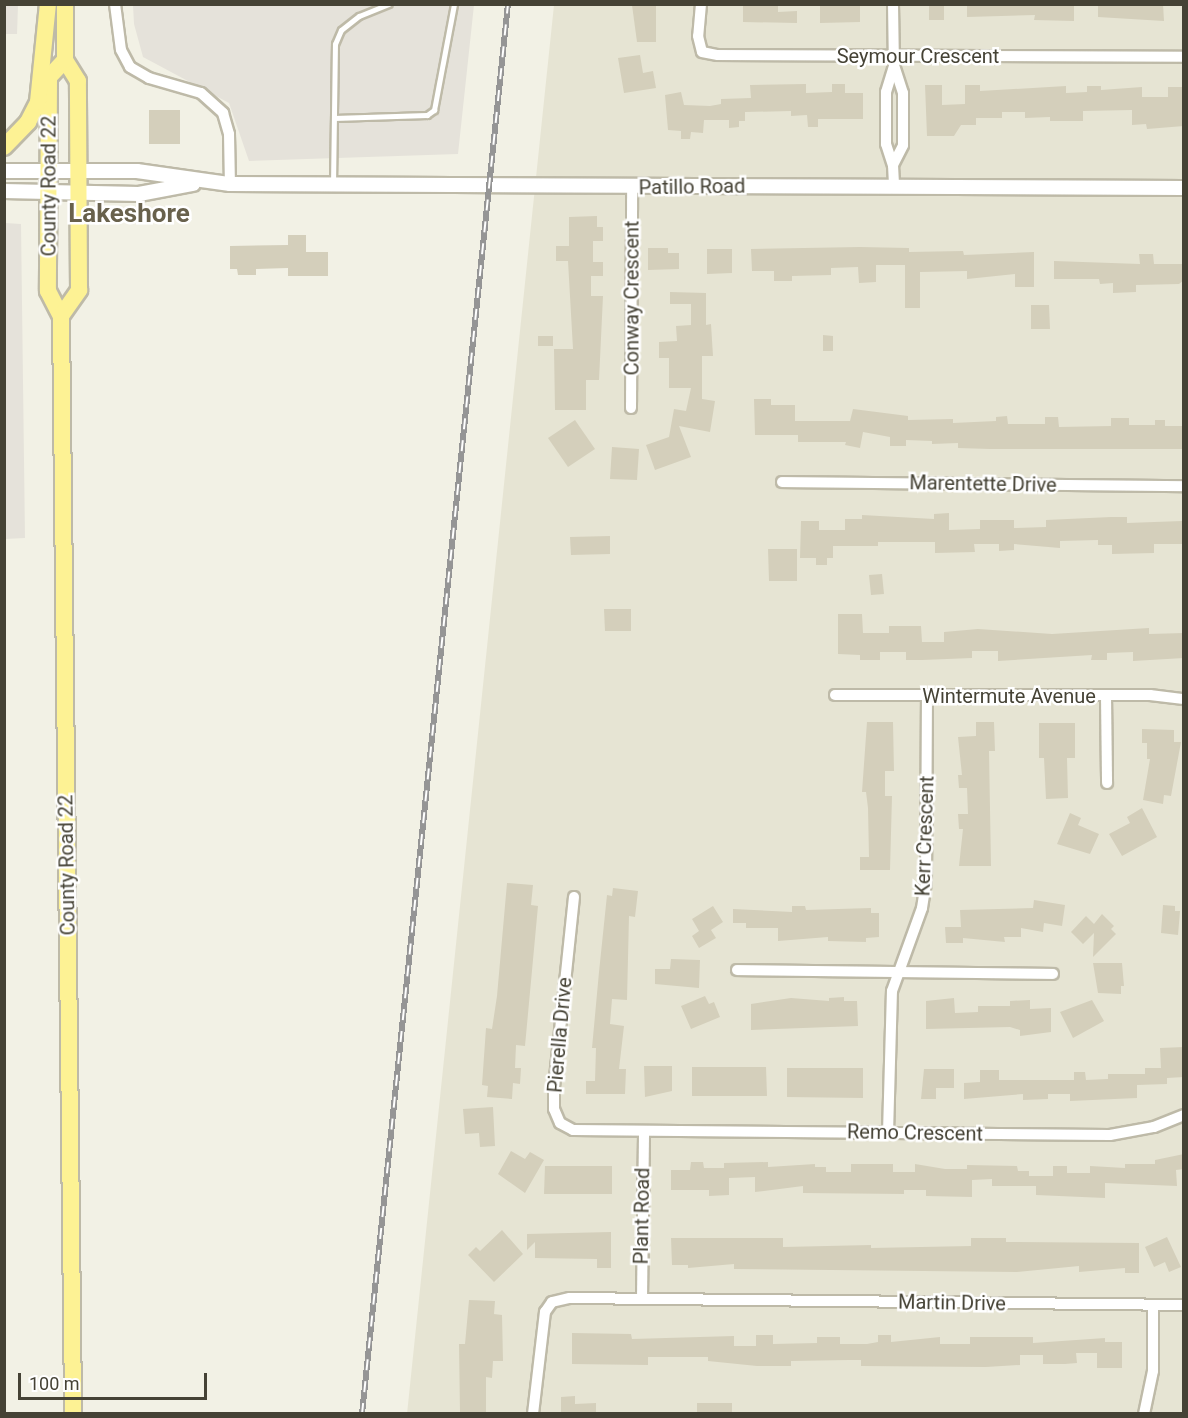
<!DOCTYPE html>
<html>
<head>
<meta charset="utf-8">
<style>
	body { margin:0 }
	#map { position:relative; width:1188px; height:1418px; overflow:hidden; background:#f2f1e5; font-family:Roboto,sans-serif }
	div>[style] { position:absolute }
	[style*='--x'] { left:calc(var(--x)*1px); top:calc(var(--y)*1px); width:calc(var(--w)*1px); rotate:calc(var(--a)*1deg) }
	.residential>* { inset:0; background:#e6e4d3 }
	.industrial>* { inset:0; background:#e5e2da }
	.building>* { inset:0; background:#d4cfbb }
	.roads { filter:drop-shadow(2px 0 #bebaa8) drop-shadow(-2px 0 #bebaa8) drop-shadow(0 2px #bebaa8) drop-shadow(0 -2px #bebaa8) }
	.service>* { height:5px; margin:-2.5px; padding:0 2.5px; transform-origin:2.5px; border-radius:2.5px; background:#fff }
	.minor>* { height:10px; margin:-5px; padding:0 5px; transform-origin:5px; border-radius:5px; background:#fff }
	.tertiary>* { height:14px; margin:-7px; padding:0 7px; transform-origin:7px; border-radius:7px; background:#fff }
	.primary>* { height:16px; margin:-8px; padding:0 8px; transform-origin:8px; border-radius:8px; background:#fdf294 }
	.rail>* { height:6px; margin-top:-3px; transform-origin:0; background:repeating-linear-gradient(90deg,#fff 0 11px,#959595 0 22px); box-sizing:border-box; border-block:2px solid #959595 }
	span { translate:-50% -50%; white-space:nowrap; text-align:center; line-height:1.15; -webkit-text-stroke:5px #fff; paint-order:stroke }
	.street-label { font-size:20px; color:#454235 }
	.district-label { font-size:26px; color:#68614c; font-weight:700 }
	.frame { position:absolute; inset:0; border:6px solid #454235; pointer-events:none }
	.scale { position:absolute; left:18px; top:1373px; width:189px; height:27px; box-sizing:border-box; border:3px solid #454235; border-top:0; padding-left:8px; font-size:18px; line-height:21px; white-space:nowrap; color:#454235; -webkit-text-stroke:4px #fff; paint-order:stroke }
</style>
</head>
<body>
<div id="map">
	<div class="residential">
		<div style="clip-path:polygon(554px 5px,1183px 5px,1183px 1413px,407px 1414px)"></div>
	</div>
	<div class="industrial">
		<div style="clip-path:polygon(5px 4px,18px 5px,17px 34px,5px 34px)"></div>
		<div style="clip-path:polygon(133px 5px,474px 5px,458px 154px,249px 161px,229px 103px,143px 57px,134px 24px)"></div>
		<div style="clip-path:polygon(5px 223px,21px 224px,25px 538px,5px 539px)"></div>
	</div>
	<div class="building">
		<div style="clip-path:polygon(743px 4px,778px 4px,778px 12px,797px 11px,797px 23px,743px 22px)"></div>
		<div style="clip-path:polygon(820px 4px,860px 4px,860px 22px,820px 23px)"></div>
		<div style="clip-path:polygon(929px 4px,944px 4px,944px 20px,929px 20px)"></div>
		<div style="clip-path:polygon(967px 4px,1074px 4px,1074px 21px,1034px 20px,1035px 15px,967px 17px)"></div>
		<div style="clip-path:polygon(1098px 4px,1163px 4px,1164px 21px,1098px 17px)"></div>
		<div style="clip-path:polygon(632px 5px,656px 5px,656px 42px,637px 42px)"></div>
		<div style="clip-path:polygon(640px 55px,643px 73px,653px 71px,656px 88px,624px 93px,618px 58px)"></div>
		<div style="clip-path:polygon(806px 84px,806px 93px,832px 92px,832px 84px,845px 84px,845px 93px,863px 93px,863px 119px,818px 119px,818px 127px,808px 127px,807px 115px,791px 116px,791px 111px,745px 112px,745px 121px,739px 121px,739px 127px,729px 128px,729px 120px,704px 120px,703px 133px,691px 132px,690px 139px,681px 139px,681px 131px,668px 130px,665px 95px,681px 92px,684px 105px,710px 106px,721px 104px,721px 99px,751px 98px,750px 85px)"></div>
		<div style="clip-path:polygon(925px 85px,942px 85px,942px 105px,965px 104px,965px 85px,980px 85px,980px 91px,1066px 86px,1066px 93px,1087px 92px,1087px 86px,1101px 86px,1101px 90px,1142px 87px,1142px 97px,1168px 97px,1168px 87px,1183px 87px,1184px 126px,1147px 129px,1146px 124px,1132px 125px,1132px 110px,1083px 111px,1083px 121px,1050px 121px,1050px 117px,1025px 118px,1025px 112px,1002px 112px,1002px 118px,976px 118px,976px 125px,961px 125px,954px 136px,927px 136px)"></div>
		<div style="clip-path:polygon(149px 110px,180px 110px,180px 144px,149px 144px)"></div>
		<div style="clip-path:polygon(597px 216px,597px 227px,603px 227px,603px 241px,593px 241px,593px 262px,603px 262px,603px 276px,591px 276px,591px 296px,603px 296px,599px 380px,586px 380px,586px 410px,555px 410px,554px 349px,573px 349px,568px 261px,556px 261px,556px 246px,569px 246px,569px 217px)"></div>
		<div style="clip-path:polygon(288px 235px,306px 235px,306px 252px,328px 252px,328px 276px,288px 276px,288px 268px,256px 269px,256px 275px,238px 275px,237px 269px,230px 269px,230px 246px,288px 245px)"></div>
		<div style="clip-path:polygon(860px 247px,909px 248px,909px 252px,963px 251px,964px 255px,1034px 252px,1034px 287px,1015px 287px,1015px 274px,967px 279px,967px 271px,920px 272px,920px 308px,905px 308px,905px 265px,876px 265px,876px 282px,859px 283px,858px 267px,831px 268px,831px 275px,792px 276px,792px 281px,774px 281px,774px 271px,752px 271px,751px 249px)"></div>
		<div style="clip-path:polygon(648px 248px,668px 248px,668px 253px,679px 253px,679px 269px,648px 270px)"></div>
		<div style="clip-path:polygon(707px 249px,732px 249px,732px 273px,707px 274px)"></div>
		<div style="clip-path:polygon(1139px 254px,1153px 254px,1154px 264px,1184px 264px,1184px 280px,1179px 284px,1136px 285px,1136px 292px,1113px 293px,1113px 283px,1100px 284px,1099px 279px,1054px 279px,1054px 261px,1140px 264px)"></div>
		<div style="clip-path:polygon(670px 292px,706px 293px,706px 325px,711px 324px,713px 356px,702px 356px,702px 399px,715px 401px,710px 432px,679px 426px,691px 457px,655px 470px,646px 445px,669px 437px,674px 409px,686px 411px,691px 388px,669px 388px,669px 358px,659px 358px,659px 342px,677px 341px,676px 326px,691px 325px,691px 304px,670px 304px)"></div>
		<div style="clip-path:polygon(1031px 305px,1049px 305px,1050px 329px,1031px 329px)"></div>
		<div style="clip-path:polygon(823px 335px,833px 336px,833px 351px,823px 351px)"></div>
		<div style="clip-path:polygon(538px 336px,553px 336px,553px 346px,538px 346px)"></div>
		<div style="clip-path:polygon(754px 399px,771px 399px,771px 405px,795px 405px,795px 421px,850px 421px,853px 409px,908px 416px,908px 420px,953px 419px,953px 423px,996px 421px,996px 417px,1007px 416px,1008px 424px,1045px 424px,1045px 417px,1058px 417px,1059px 427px,1111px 426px,1111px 418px,1129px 418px,1129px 425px,1155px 425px,1155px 420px,1165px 420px,1165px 426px,1184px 426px,1184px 449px,990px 449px,958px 448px,958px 443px,932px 444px,932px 441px,906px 440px,906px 446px,890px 446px,890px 437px,863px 432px,860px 448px,845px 445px,846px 442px,798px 442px,798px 435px,755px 435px)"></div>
		<div style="clip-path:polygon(575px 420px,595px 449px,568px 467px,548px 438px)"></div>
		<div style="clip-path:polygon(612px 447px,639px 449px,637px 480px,610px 479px)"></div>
		<div style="clip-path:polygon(949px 513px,949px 530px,980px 529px,980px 520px,1014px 520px,1014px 528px,1046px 527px,1046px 520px,1111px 517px,1127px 517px,1127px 523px,1182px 521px,1184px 544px,1154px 544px,1154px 553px,1112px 554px,1112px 545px,1098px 545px,1098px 540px,1060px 541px,1060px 548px,1014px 544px,1014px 550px,999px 551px,999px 544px,974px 544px,975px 552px,935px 553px,935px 542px,878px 542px,878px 546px,833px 546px,833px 558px,827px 558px,827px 565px,816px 565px,816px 558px,800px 558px,801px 521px,819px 521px,819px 530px,845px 530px,845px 519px,862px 519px,862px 515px,934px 519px,934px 514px)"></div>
		<div style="clip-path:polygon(610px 536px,610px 554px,571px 555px,570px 537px)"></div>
		<div style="clip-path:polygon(768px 549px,797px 549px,797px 581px,769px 581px)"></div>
		<div style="clip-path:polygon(882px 574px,884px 594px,871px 595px,869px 575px)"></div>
		<div style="clip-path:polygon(604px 609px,631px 609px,631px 631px,605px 631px)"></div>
		<div style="clip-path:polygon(838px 614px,862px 614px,863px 633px,889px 633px,889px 626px,921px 626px,922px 642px,944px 642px,944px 632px,978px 629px,1052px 634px,1149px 628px,1149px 634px,1184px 633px,1184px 658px,1133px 661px,1133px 652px,1107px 653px,1107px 660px,1091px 660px,1092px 655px,998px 661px,998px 651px,972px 651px,972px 658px,922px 660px,906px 660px,906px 652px,880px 652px,880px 660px,860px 660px,860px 655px,838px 654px)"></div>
		<div style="clip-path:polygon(867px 722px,893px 722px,894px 771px,885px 771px,885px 796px,892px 796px,890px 870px,860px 870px,860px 857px,869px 857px,868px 808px,866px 792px,862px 792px)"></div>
		<div style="clip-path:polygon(976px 722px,994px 722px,995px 751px,989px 751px,991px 866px,959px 866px,963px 829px,959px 829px,958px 814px,968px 814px,967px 788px,959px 788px,958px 775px,962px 775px,958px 737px,976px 736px)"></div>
		<div style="clip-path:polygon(1039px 723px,1075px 723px,1075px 758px,1067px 758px,1068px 798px,1046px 799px,1044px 758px,1039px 758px)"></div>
		<div style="clip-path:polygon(1142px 729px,1174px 730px,1174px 742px,1181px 742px,1171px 796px,1164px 795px,1163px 804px,1143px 800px,1150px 759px,1147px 759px,1147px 743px,1142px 743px)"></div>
		<div style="clip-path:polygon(1142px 808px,1157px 837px,1122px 856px,1109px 834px,1130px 823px,1127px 817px)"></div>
		<div style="clip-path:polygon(1070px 813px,1081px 818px,1078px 825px,1099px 834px,1090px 854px,1057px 844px)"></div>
		<div style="clip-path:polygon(507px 883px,533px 885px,531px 905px,538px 906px,525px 1046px,516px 1045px,515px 1068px,521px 1068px,520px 1084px,513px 1083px,512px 1099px,487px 1097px,488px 1086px,482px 1085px,486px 1028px,492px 1029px,497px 996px)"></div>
		<div style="clip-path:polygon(613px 888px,638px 891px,635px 917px,629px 916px,627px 1000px,612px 999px,610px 1024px,624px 1026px,619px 1069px,626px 1069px,625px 1094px,586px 1094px,586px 1081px,595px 1081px,596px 1048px,592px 1048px,599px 972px,607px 895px,612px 896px)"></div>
		<div style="clip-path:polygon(1034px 900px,1065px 905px,1062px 926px,1044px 923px,1043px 932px,1021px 928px,1021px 937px,1004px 937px,1005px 942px,963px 938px,963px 943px,946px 943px,945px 927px,961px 927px,960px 910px,1033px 908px)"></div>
		<div style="clip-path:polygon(1163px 905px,1175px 906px,1175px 911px,1180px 911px,1178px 935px,1161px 933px)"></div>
		<div style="clip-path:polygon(713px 906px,723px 922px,711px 930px,716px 938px,699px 948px,692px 936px,699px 931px,692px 919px)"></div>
		<div style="clip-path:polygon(792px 906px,805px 906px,806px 910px,871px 908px,871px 913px,879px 913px,879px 937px,866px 938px,866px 942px,828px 941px,828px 937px,778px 941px,778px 928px,746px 928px,746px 923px,733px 923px,733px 909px,792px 912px)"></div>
		<div style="clip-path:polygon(1102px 914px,1114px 926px,1111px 929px,1116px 934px,1093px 957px,1094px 933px,1083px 944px,1071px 932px,1086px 916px,1094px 924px)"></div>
		<div style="clip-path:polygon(671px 959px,700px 960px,699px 988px,655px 984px,655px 969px,670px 969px)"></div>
		<div style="clip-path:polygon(1093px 963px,1122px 963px,1124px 986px,1121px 986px,1121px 994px,1098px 993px)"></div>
		<div style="clip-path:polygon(705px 996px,709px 1004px,714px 1002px,720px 1017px,691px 1029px,681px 1006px)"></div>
		<div style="clip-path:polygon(844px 997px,844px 1001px,857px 1001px,858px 1026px,751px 1030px,751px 1004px,791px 998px,829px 1001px,829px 998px)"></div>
		<div style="clip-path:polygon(954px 998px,955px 1013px,978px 1012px,978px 1006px,1010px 1006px,1010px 1001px,1030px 1000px,1030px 1009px,1051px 1008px,1051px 1032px,1020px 1036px,1020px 1030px,1010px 1027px,926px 1029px,926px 1001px)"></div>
		<div style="clip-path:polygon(1092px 1000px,1104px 1021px,1073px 1038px,1060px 1012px)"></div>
		<div style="clip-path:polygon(1184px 1047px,1184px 1077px,1167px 1078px,1167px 1084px,1137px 1085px,1137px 1098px,1070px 1101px,1070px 1094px,1048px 1094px,1048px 1099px,1023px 1100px,1023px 1094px,964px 1099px,964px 1083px,980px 1082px,980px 1070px,999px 1070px,999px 1080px,1074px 1080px,1074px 1072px,1085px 1072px,1086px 1080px,1108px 1079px,1108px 1074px,1145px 1074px,1145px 1068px,1161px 1068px,1160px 1048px)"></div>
		<div style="clip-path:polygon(644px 1066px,672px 1066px,672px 1091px,645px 1097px)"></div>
		<div style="clip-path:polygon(692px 1067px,766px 1067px,767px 1096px,692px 1096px)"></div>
		<div style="clip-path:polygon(787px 1068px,863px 1068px,863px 1098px,787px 1097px)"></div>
		<div style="clip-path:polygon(924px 1069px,954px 1069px,954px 1088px,936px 1088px,936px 1099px,921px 1099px)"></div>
		<div style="clip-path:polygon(493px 1107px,495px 1146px,480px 1147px,479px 1133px,465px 1134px,463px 1109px)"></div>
		<div style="clip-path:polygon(511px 1151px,525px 1159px,530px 1152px,544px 1160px,525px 1193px,498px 1174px)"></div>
		<div style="clip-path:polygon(1184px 1154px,1184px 1169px,1176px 1170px,1177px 1186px,1105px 1183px,1105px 1198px,1036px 1195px,1036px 1186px,992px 1186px,992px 1179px,972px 1180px,972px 1197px,926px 1196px,926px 1190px,904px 1190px,904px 1194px,803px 1193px,803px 1186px,755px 1192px,755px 1177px,729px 1178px,729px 1195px,709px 1196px,709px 1190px,671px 1190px,671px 1170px,690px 1170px,691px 1162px,703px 1162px,704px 1168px,724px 1168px,724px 1163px,768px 1162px,768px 1167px,815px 1164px,815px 1167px,826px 1167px,826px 1172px,851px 1172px,851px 1164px,893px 1164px,893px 1172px,915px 1172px,915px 1164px,945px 1169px,967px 1169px,967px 1165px,1017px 1166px,1018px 1171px,1029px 1171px,1029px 1176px,1053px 1176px,1053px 1166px,1067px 1166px,1067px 1173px,1090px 1173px,1090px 1166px,1125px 1168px,1125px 1164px,1155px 1164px,1155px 1160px)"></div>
		<div style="clip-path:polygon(545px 1166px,612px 1166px,612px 1194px,544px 1194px)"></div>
		<div style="clip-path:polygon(502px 1230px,523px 1254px,494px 1282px,468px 1255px,476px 1247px,480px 1251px)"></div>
		<div style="clip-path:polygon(611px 1232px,611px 1268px,597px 1268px,597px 1259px,535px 1258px,535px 1242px,527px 1250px,527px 1234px)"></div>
		<div style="clip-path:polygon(1167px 1237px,1181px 1267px,1169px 1272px,1165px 1262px,1154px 1267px,1145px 1247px)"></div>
		<div style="clip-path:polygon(671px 1238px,783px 1238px,783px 1247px,871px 1245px,871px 1248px,971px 1246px,971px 1238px,1006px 1238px,1006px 1242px,1139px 1243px,1139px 1273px,1125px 1273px,1125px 1268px,1079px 1272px,1079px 1266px,1017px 1272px,734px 1269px,734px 1264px,688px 1268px,688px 1265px,672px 1265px)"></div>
		<div style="clip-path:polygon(469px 1300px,495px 1301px,494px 1314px,502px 1315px,503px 1361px,493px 1361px,492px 1378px,486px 1377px,486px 1413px,460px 1413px,459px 1344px,465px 1344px)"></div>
		<div style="clip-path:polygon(572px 1333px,631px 1334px,632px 1339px,734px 1336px,734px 1346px,756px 1346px,756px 1335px,773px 1335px,773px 1344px,817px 1343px,817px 1337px,840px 1337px,840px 1344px,867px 1344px,878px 1342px,878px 1335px,891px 1335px,891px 1342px,940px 1337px,940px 1344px,970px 1344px,970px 1337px,1033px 1337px,1033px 1343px,1105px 1338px,1105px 1342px,1122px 1342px,1122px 1368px,1097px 1368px,1097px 1353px,1076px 1353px,1077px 1363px,1065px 1364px,1043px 1364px,1043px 1355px,1020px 1355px,1020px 1365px,986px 1367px,861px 1366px,861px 1360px,849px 1360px,791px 1361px,791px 1366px,757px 1366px,708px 1361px,708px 1357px,648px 1357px,648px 1365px,572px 1364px)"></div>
		<div style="clip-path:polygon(575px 1396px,575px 1404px,596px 1403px,596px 1413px,561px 1413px,561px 1397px)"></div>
		<div style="clip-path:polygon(697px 1403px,732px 1403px,732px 1413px,697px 1413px)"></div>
	</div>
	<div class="roads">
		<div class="service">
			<div style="--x:334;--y:118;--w:93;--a:-1.8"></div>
			<div style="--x:427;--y:115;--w:9;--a:-36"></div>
			<div style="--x:434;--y:110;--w:108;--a:-79.3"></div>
			<div style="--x:333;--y:185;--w:141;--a:-89.2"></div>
			<div style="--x:335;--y:44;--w:15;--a:-67"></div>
			<div style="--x:341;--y:30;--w:23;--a:-38"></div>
			<div style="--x:359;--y:16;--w:32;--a:-22"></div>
		</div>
		<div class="minor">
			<div style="--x:115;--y:4;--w:46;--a:82.6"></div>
			<div style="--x:121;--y:50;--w:19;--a:62"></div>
			<div style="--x:130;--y:67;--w:22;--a:30"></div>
			<div style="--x:149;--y:78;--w:54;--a:16.1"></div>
			<div style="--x:201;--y:93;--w:30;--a:42"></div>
			<div style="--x:223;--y:113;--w:22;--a:74"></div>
			<div style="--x:229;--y:134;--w:50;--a:88.9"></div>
			<div style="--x:701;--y:4;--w:32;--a:95"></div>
			<div style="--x:698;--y:36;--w:16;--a:76"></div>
			<div style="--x:702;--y:52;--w:16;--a:11"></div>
			<div style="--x:718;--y:55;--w:466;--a:0.2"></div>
			<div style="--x:893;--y:4;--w:62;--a:89.1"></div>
			<div style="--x:894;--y:66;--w:27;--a:107"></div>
			<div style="--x:886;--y:92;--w:52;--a:90"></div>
			<div style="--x:886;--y:144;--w:22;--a:72"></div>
			<div style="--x:893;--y:165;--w:21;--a:87"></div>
			<div style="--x:893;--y:165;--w:22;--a:-63"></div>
			<div style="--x:903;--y:145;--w:52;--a:-90"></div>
			<div style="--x:903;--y:93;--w:28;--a:-108"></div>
			<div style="--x:631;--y:408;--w:220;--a:-89.7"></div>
			<div style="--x:782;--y:482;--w:402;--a:0.6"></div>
			<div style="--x:835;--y:695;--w:315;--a:0"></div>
			<div style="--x:1150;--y:695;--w:34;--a:7"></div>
			<div style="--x:1106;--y:696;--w:87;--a:89.3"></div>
			<div style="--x:574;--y:897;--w:192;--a:96"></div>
			<div style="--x:554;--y:1088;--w:21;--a:90"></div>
			<div style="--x:554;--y:1109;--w:15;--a:67"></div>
			<div style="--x:560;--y:1123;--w:15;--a:28"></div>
			<div style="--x:573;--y:1130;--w:537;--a:0.53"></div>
			<div style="--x:1110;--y:1135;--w:45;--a:-10.3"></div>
			<div style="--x:1154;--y:1127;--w:32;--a:-22"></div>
			<div style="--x:737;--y:970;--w:316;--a:0.7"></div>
			<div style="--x:888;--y:1133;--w:142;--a:-88.4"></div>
			<div style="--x:892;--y:991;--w:88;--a:-70.1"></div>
			<div style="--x:922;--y:908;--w:26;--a:-81"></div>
			<div style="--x:926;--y:882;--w:186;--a:-89.7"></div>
			<div style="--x:642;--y:1299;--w:167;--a:-89.3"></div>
			<div style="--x:533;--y:1414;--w:103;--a:-83.3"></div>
			<div style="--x:545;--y:1312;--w:12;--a:-55"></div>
			<div style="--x:552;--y:1302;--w:18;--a:-13"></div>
			<div style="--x:570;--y:1298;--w:614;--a:0.65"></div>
			<div style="--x:1144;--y:1414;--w:44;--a:-78.2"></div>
			<div style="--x:1153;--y:1371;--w:66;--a:-90"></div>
		</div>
		<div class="tertiary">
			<div style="--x:4;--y:171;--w:133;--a:0"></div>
			<div style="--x:137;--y:171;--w:94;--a:8"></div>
			<div style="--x:230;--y:184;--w:954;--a:0.24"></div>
			<div style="--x:4;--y:191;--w:135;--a:1.3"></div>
			<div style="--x:139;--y:194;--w:55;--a:-10.5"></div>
		</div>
		<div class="primary">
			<div style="--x:65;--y:60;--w:23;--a:133"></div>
			<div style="--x:49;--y:77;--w:214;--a:90.3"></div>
			<div style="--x:48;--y:291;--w:28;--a:63"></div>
			<div style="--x:61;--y:316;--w:1098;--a:89.37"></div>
			<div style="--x:4;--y:147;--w:35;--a:-46"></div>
			<div style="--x:28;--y:122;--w:22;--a:-63"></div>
			<div style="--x:38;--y:102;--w:99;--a:-84.2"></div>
			<div style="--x:61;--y:316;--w:32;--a:-55"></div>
			<div style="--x:79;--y:290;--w:209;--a:-90.3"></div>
			<div style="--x:78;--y:81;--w:25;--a:-122"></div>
			<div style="--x:65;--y:60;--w:56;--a:-90"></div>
		</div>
	</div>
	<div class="rail">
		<div style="--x:362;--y:1414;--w:1418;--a:-84.09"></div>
	</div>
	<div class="street-label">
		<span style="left:918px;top:56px">Seymour Crescent</span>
		<span style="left:49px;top:186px;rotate:-90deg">County Road 22</span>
		<span style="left:692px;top:187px;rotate:-1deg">Patillo Road</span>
		<span style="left:632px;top:298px;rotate:-90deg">Conway Crescent</span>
		<span style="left:983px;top:484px;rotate:1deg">Marentette Drive</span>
		<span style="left:1009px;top:696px">Wintermute Avenue</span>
		<span style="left:925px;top:836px;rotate:-88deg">Kerr Crescent</span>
		<span style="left:67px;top:865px;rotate:-91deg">County Road 22</span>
		<span style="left:560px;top:1035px;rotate:-85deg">Pierella Drive</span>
		<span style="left:915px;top:1133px;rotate:1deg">Remo Crescent</span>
		<span style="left:642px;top:1216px;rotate:-89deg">Plant Road</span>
		<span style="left:952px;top:1303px;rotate:1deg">Martin Drive</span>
	</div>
	<div class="district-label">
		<span style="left:129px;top:214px">Lakeshore</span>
	</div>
	<div class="frame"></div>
	<div class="scale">100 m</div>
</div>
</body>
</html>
